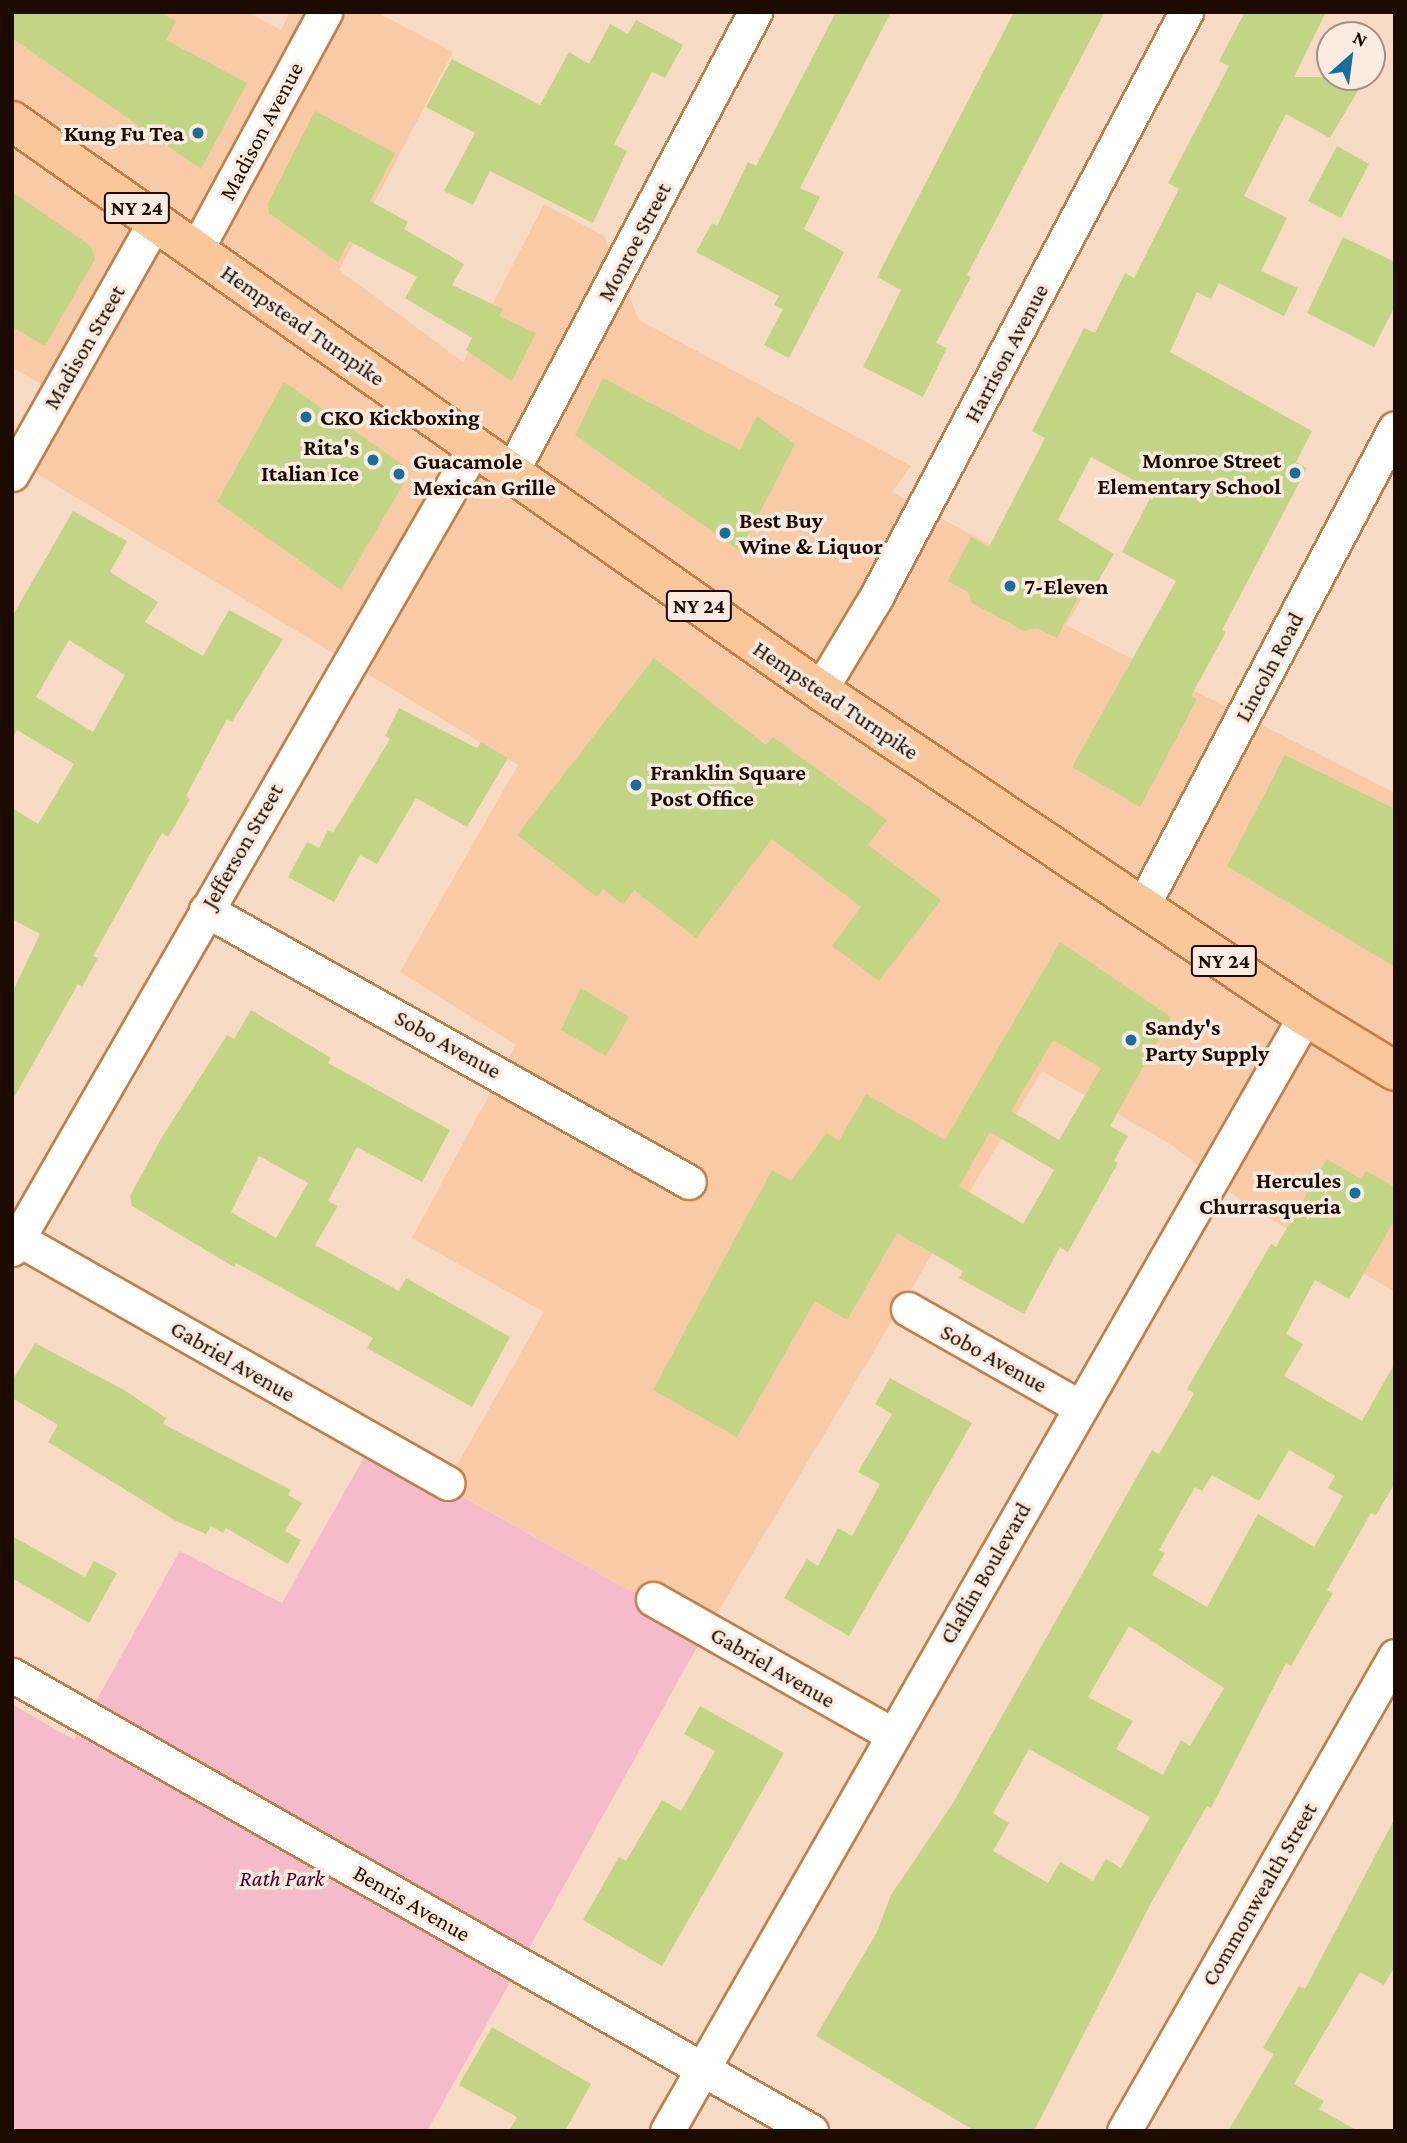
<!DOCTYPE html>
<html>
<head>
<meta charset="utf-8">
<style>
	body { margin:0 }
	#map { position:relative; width:1407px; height:2143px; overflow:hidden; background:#f7dbc5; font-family:"Crimson Pro",serif }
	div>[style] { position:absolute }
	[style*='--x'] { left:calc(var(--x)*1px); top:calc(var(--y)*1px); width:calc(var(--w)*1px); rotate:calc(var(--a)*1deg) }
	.built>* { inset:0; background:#f8caa6 }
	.green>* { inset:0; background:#f5bbcb }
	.building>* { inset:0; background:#c2d584 }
	.roads { filter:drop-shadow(2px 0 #c18049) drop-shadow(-2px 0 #c18049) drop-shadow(0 2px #c18049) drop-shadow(0 -2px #c18049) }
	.street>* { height:33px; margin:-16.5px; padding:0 16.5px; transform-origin:16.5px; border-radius:16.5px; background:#fff }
	.primary>* { height:38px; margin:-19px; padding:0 19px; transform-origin:19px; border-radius:19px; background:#fac79a }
	.dots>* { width:19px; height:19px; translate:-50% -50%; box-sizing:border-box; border:4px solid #f9ebe0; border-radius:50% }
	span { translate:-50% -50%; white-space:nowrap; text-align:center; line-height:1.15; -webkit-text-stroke:7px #f9ebe0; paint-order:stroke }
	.shield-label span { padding:2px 5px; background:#f9ebe0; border:2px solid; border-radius:5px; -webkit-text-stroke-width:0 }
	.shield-label { font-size:21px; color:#1e0b00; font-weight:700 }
	.street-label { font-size:23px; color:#1e0b00 }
	.poi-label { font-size:23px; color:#1e0b00; font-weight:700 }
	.right { translate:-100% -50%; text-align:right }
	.left { translate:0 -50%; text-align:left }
	.park-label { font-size:23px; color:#520028; font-style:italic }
	.frame { position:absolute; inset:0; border:14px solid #1e0b00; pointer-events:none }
	.north { position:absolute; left:1316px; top:21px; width:70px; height:70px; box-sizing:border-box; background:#f9ebe0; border:2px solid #a19186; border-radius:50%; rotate:28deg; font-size:19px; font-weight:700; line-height:28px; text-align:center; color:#1e0b00 }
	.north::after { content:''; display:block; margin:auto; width:24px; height:32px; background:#186e9e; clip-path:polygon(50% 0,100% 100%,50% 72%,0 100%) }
</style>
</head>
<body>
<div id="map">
	<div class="built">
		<div style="clip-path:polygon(12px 12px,247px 12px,281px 30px,290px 12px,376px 12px,453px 52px,339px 270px,463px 362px,544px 204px,604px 236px,639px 320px,911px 466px,892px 492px,1084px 595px,1066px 625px,1395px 793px,1395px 1292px,1248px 1206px,1172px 1145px,1042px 1071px,705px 1633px,445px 1486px,544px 1312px,412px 1238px,516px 1045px,400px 972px,518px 765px,21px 464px,61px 396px,12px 367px)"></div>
	</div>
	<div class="green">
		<div style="clip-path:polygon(371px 1445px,705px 1633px,427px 2131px,12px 2131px,12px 1704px,74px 1740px,180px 1551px,282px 1603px)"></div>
	</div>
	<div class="building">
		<div style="clip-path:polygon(12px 12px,159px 12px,176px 21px,166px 40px,247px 83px,201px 169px,12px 38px)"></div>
		<div style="clip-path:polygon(836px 12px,891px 12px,800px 188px,820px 197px,804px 229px,844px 252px,789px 358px,764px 345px,783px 309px,774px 305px,779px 296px,696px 252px,712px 223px,717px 226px,748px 162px,756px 166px)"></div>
		<div style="clip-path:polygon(1014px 12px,1105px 12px,967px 275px,971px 277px,936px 343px,947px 348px,923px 397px,863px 367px,901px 290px,877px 277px)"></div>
		<div style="clip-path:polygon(1245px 12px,1326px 12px,1294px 77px,1366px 77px,1330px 138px,1286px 114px,1244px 196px,1287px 218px,1261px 271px,1298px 288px,1284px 316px,1219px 283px,1211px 299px,1197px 292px,1170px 352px,1312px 431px,1296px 462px,1307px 468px,1222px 630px,1226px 632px,1191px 696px,1197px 699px,1140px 807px,1072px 767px,1176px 581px,1122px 552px,1154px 491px,1091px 457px,1058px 520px,1114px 554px,1091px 593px,1083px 588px,1057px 638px,1037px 628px,1024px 631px,972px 603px,968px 592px,948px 581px,971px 537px,989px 547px,1045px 438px,1032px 431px,1084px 328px,1095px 333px,1125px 273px,1134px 278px,1179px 189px,1168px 183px,1229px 66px,1219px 61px)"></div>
		<div style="clip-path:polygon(636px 20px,683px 45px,665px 78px,652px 72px,614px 144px,627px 151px,593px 223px,490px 171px,473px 205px,444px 191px,475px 133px,426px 107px,452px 59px,540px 105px,569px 52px,589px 64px,610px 24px,628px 34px)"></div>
		<div style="clip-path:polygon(315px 111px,395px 153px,370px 201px,408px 222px,404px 229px,464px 264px,452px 285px,503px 309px,499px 316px,536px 333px,512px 381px,466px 350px,472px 338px,405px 298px,417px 277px,349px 241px,338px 262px,269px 213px,268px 203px)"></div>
		<div style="clip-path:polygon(1337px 146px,1369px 164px,1341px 218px,1308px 201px)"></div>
		<div style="clip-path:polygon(12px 192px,91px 246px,95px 259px,45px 346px,12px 327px)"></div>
		<div style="clip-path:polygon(1343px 237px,1395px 262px,1395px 306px,1374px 347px,1307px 313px)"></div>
		<div style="clip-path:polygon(603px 378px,740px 450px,757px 416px,795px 444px,740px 551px,575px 435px)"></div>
		<div style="clip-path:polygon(284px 382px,403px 465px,407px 478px,341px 590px,217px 502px)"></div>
		<div style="clip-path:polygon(evenodd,73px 511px,127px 541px,110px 572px,158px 602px,145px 622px,203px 656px,229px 610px,283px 639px,232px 722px,227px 719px,186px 796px,190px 799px,168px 837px,162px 833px,93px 956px,98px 958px,82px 987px,78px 984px,12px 1101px,12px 993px,40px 934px,12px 919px,12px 808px,38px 824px,74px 764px,17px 730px,12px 738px,12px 617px,73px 511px,69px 640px,125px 675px,93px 732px,36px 697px,69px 640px)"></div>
		<div style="clip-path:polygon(654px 658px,766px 745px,773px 737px,887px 820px,868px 845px,941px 900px,879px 981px,832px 946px,861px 907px,772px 839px,696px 938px,634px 890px,623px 905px,603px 889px,597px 897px,517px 835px)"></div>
		<div style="clip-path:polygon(399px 708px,477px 748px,481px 742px,508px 758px,467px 827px,416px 798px,377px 864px,360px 855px,334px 902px,288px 877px,307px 842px,319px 848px,328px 830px,333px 833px,390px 739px,385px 736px)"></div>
		<div style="clip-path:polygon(1285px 755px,1395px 809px,1395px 967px,1227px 866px)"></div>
		<div style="clip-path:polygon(evenodd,1060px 942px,1171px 1017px,1110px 1126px,1128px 1136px,1114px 1161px,1118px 1163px,1068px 1252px,1060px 1247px,1024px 1314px,959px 1278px,963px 1271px,897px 1233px,847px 1320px,815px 1301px,737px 1437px,653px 1390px,772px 1170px,791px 1181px,827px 1133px,839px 1141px,866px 1094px,945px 1140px,1060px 942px,1053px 1040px,1101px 1068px,1059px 1140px,1011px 1111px,1053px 1040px,1060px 942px,990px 1132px,1054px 1170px,1023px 1224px,959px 1186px,990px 1132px)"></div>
		<div style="clip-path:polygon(581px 988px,629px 1017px,606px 1056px,561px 1030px)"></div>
		<div style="clip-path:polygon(evenodd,251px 1010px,331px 1058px,328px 1063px,450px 1130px,422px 1182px,357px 1147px,328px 1201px,338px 1206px,315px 1245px,399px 1291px,406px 1278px,510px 1337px,472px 1407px,367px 1348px,373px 1338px,236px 1263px,234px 1267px,132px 1206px,130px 1196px,162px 1137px,227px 1035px,234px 1039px,251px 1010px,259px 1156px,308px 1183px,276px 1238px,231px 1212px,259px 1156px)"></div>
		<div style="clip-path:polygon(evenodd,1327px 1159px,1361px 1179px,1366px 1171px,1395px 1187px,1395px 1219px,1349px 1299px,1315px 1280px,1286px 1334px,1303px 1344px,1284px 1376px,1362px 1421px,1395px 1363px,1395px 1483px,1376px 1515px,1371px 1513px,1327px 1590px,1333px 1593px,1291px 1666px,1286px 1663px,1211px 1808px,1207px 1806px,1151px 1903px,1034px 2131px,975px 2131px,816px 2036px,877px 1932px,891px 1895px,953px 1803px,1152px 1450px,1159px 1454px,1190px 1401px,1194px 1393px,1187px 1389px,1271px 1244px,1276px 1247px,1327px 1159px,1289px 1450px,1335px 1476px,1328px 1488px,1343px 1496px,1314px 1547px,1258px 1514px,1207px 1607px,1152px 1575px,1165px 1553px,1159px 1550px,1195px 1487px,1202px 1491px,1212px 1475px,1259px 1501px,1289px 1450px,1327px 1159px,1129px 1626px,1224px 1688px,1190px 1746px,1181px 1740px,1163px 1775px,1116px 1749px,1133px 1721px,1088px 1697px,1129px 1626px,1327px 1159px,1029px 1749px,1150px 1817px,1121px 1868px,1106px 1859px,1093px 1881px,1060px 1862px,1048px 1883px,993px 1851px,1009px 1823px,993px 1813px,1029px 1749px)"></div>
		<div style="clip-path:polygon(35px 1343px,124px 1390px,166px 1418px,163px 1424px,291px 1490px,288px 1495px,302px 1503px,285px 1531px,301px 1540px,288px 1564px,226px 1528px,223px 1533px,211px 1526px,206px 1534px,176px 1521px,48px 1442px,58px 1425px,12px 1398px,12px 1381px)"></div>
		<div style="clip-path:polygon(890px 1378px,972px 1423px,849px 1636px,784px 1598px,807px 1559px,818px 1566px,838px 1528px,852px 1536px,880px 1484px,858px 1472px,892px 1414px,875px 1404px)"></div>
		<div style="clip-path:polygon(12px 1536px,85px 1577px,94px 1561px,117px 1573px,89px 1623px,12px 1578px)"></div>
		<div style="clip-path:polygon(700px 1706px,784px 1753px,662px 1966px,583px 1920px,619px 1857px,626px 1861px,662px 1800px,681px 1811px,715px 1751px,684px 1734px)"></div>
		<div style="clip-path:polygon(1395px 1818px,1395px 1966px,1384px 1985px,1360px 1972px,1294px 2084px,1324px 2101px,1319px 2109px,1358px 2131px,1228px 2131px,1274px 2054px,1263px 2048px,1299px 1986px,1305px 1989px)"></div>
		<div style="clip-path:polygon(492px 2027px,591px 2084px,565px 2131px,509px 2131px,517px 2117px,459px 2085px)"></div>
	</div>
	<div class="roads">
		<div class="street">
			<div style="--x:196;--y:250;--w:271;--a:-61.5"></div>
			<div style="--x:512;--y:471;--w:519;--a:-62.1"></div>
			<div style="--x:12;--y:474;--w:291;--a:-60.5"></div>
			<div style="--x:820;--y:690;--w:106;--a:-58.9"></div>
			<div style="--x:875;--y:599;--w:664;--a:-62.08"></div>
			<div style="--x:1143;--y:905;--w:539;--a:-62.15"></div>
			<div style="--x:206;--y:910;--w:554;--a:29.39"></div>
			<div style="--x:18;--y:1239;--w:494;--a:29.6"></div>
			<div style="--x:12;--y:1249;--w:927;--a:-60.03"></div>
			<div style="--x:908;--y:1309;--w:198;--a:29.7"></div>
			<div style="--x:653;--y:1599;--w:276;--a:29.5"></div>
			<div style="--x:12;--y:1675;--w:920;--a:29.71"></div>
			<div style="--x:667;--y:2131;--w:1285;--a:-60.22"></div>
			<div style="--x:1124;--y:2131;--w:547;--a:-60.29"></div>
		</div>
		<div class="primary">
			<div style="--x:12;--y:121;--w:988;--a:35.15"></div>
			<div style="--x:820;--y:690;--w:584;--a:33.91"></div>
			<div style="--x:1305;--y:1016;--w:105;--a:31.4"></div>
		</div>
	</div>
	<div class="dots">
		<div style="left:198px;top:133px;background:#186e9e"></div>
		<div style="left:306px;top:417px;background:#186e9e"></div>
		<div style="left:373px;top:460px;background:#186e9e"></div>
		<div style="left:1295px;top:473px;background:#186e9e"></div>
		<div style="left:399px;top:474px;background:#186e9e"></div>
		<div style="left:725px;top:533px;background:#186e9e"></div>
		<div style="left:1010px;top:586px;background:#186e9e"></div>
		<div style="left:636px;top:785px;background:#186e9e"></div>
		<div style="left:1131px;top:1040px;background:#186e9e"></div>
		<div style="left:1355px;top:1193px;background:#186e9e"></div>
	</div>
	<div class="shield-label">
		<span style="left:137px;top:208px">NY 24</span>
		<span style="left:699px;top:606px">NY 24</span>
		<span style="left:1224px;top:961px">NY 24</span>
	</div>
	<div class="street-label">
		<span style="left:261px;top:131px;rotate:-62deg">Madison Avenue</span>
		<span style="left:634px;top:242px;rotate:-62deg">Monroe Street</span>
		<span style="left:303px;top:325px;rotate:35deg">Hempstead Turnpike</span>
		<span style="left:84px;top:347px;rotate:-60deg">Madison Street</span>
		<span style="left:1006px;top:353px;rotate:-62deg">Harrison Avenue</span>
		<span style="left:1269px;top:667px;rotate:-62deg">Lincoln Road</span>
		<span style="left:836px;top:700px;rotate:34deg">Hempstead Turnpike</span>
		<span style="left:242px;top:846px;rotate:-60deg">Jefferson Street</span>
		<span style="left:448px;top:1044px;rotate:29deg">Sobo Avenue</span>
		<span style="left:994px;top:1358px;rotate:29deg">Sobo Avenue</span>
		<span style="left:233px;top:1361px;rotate:30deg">Gabriel Avenue</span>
		<span style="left:985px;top:1573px;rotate:-60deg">Claflin Boulevard</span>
		<span style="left:773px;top:1667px;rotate:30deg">Gabriel Avenue</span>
		<span style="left:1259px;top:1894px;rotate:-60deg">Commonwealth Street</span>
		<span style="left:412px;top:1903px;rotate:30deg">Benris Avenue</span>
	</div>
	<div class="poi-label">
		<span class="right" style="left:184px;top:133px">Kung Fu Tea</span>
		<span class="left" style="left:320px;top:417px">CKO Kickboxing</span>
		<span class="right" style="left:359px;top:460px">Rita's<br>Italian Ice</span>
		<span class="right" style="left:1281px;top:473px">Monroe Street<br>Elementary School</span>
		<span class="left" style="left:413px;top:474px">Guacamole<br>Mexican Grille</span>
		<span class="left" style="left:739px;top:533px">Best Buy<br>Wine &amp; Liquor</span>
		<span class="left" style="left:1024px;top:586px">7-Eleven</span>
		<span class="left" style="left:650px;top:785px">Franklin Square<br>Post Office</span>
		<span class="left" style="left:1145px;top:1040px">Sandy's<br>Party Supply</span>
		<span class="right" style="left:1341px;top:1193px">Hercules<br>Churrasqueria</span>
	</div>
	<div class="park-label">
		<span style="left:282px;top:1878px">Rath Park</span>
	</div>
	<div class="frame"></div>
	<div class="north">N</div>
</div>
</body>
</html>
